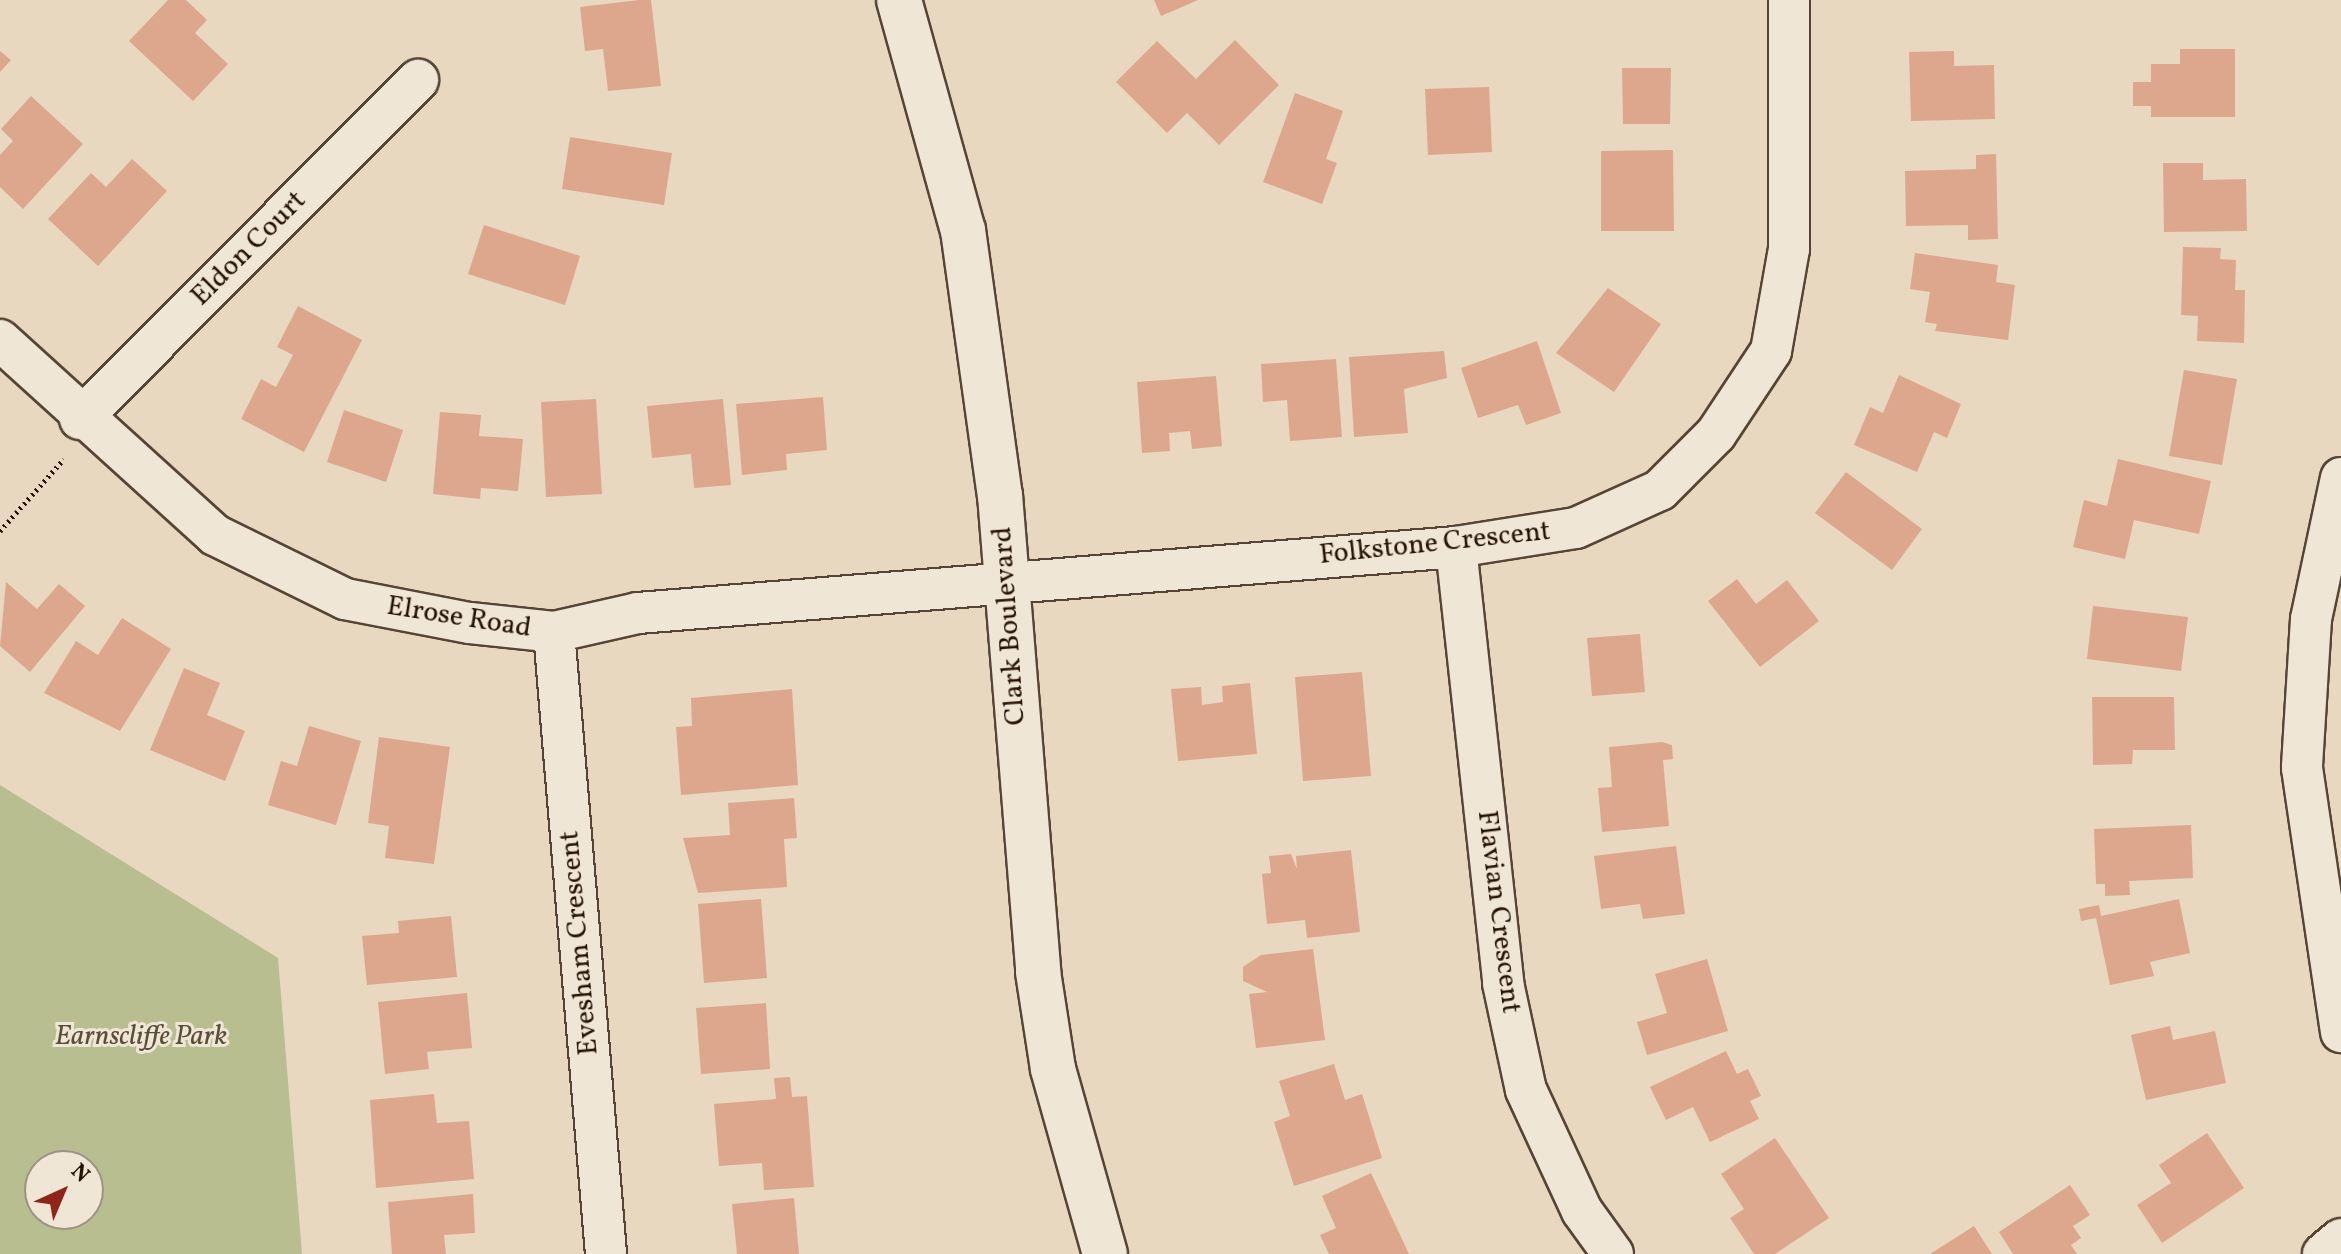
<!DOCTYPE html>
<html>
<head>
<meta charset="utf-8">
<style>
	body { margin:0 }
	#map { position:relative; width:2341px; height:1254px; overflow:hidden; background:#e7d8bf; font-family:Vollkorn,serif }
	div>[style] { position:absolute }
	[style*='--x'] { left:calc(var(--x)*1px); top:calc(var(--y)*1px); width:calc(var(--w)*1px); rotate:calc(var(--a)*1deg) }
	.green>* { inset:0; background:#b8be90 }
	.building>* { inset:0; background:#dda78e }
	.path>* { height:5px; margin-top:-2.5px; transform-origin:0; background:repeating-linear-gradient(90deg,#261306 0 2px,transparent 0 6px) }
	.roads { filter:drop-shadow(2px 0 #564434) drop-shadow(-2px 0 #564434) drop-shadow(0 2px #564434) drop-shadow(0 -2px #564434) }
	.street>* { height:40px; margin:-20px; padding:0 20px; transform-origin:20px; border-radius:20px; background:#efe6d5 }
	.secondary>* { height:44px; margin:-22px; padding:0 22px; transform-origin:22px; border-radius:22px; background:#efe6d5 }
	span { translate:-50% -50%; white-space:nowrap; text-align:center; line-height:1.15; -webkit-text-stroke:6px #efe6d5; paint-order:stroke }
	.street-label { font-size:28px; color:#261306 }
	.park-label { font-size:28px; color:#594f36; font-style:italic }
	.north { position:absolute; left:24px; top:1150px; width:80px; height:80px; box-sizing:border-box; background:#efe6d5; border:2px solid #9f9282; border-radius:50%; rotate:44deg; font-size:22px; font-weight:700; line-height:32px; text-align:center; color:#261306 }
	.north::after { content:''; display:block; margin:auto; width:28px; height:36px; background:#8f2418; clip-path:polygon(50% 0,100% 100%,50% 72%,0 100%) }
</style>
</head>
<body>
<div id="map">
	<div class="green">
		<div style="clip-path:polygon(evenodd,0 785px,278px 958px,302px 1254px,0 1254px,0 785px,40px 1166px,88px 1166px,88px 1214px,40px 1214px,40px 1166px)"></div>
	</div>
	<div class="building">
		<div style="clip-path:polygon(168px 0,186px 0,207px 20px,195px 33px,228px 64px,193px 101px,129px 41px)"></div>
		<div style="clip-path:polygon(639px 0,651px 0,661px 86px,608px 91px,603px 49px,585px 51px,580px 7px)"></div>
		<div style="clip-path:polygon(1154px 0,1198px 0,1161px 16px)"></div>
		<div style="clip-path:polygon(1235px 40px,1279px 85px,1219px 145px,1187px 113px,1167px 133px,1116px 82px,1157px 41px,1196px 79px)"></div>
		<div style="clip-path:polygon(2180px 49px,2235px 49px,2235px 117px,2151px 117px,2151px 106px,2133px 106px,2133px 82px,2151px 82px,2151px 64px,2180px 64px)"></div>
		<div style="clip-path:polygon(0 51px,11px 60px,0 72px)"></div>
		<div style="clip-path:polygon(1954px 51px,1954px 66px,1994px 65px,1995px 119px,1911px 121px,1909px 52px)"></div>
		<div style="clip-path:polygon(1622px 68px,1671px 68px,1670px 124px,1623px 124px)"></div>
		<div style="clip-path:polygon(1489px 87px,1492px 152px,1428px 155px,1425px 89px)"></div>
		<div style="clip-path:polygon(1295px 93px,1343px 111px,1326px 159px,1337px 163px,1322px 204px,1263px 182px)"></div>
		<div style="clip-path:polygon(31px 96px,83px 144px,23px 209px,0 187px,0 155px,13px 141px,1px 129px)"></div>
		<div style="clip-path:polygon(570px 137px,672px 153px,664px 205px,562px 189px)"></div>
		<div style="clip-path:polygon(1673px 150px,1674px 231px,1601px 231px,1601px 151px)"></div>
		<div style="clip-path:polygon(1996px 154px,1998px 239px,1968px 240px,1968px 225px,1906px 226px,1905px 171px,1976px 169px,1976px 155px)"></div>
		<div style="clip-path:polygon(132px 159px,167px 191px,98px 266px,48px 219px,91px 173px,106px 187px)"></div>
		<div style="clip-path:polygon(2163px 163px,2203px 163px,2203px 180px,2246px 179px,2247px 231px,2164px 232px)"></div>
		<div style="clip-path:polygon(484px 225px,580px 256px,565px 305px,468px 274px)"></div>
		<div style="clip-path:polygon(2183px 247px,2221px 248px,2220px 259px,2236px 260px,2235px 290px,2245px 290px,2244px 343px,2197px 341px,2198px 316px,2181px 315px)"></div>
		<div style="clip-path:polygon(1915px 253px,1998px 265px,1996px 282px,2015px 285px,2008px 340px,1935px 331px,1937px 324px,1925px 322px,1930px 292px,1910px 289px)"></div>
		<div style="clip-path:polygon(1608px 288px,1661px 324px,1614px 392px,1556px 353px)"></div>
		<div style="clip-path:polygon(298px 306px,362px 340px,304px 452px,241px 419px,261px 379px,276px 387px,293px 355px,277px 347px)"></div>
		<div style="clip-path:polygon(1537px 341px,1561px 413px,1526px 425px,1518px 405px,1478px 418px,1461px 368px)"></div>
		<div style="clip-path:polygon(1444px 351px,1447px 378px,1404px 389px,1408px 433px,1354px 437px,1349px 357px)"></div>
		<div style="clip-path:polygon(1336px 359px,1342px 437px,1290px 441px,1287px 400px,1263px 402px,1261px 364px)"></div>
		<div style="clip-path:polygon(2184px 370px,2237px 379px,2222px 465px,2169px 456px)"></div>
		<div style="clip-path:polygon(1899px 375px,1961px 404px,1947px 438px,1934px 432px,1917px 472px,1854px 445px,1870px 407px,1883px 413px)"></div>
		<div style="clip-path:polygon(1216px 376px,1222px 446px,1192px 449px,1190px 431px,1169px 433px,1170px 451px,1142px 453px,1137px 382px)"></div>
		<div style="clip-path:polygon(823px 397px,827px 450px,786px 454px,787px 470px,742px 475px,736px 404px)"></div>
		<div style="clip-path:polygon(596px 399px,602px 494px,546px 497px,541px 402px)"></div>
		<div style="clip-path:polygon(723px 399px,731px 485px,694px 488px,691px 454px,652px 458px,647px 406px)"></div>
		<div style="clip-path:polygon(344px 410px,403px 430px,386px 482px,327px 462px)"></div>
		<div style="clip-path:polygon(440px 412px,481px 415px,479px 436px,523px 439px,518px 491px,481px 488px,480px 499px,433px 494px)"></div>
		<div style="clip-path:polygon(2118px 459px,2211px 481px,2199px 534px,2134px 520px,2125px 559px,2073px 547px,2084px 500px,2107px 506px)"></div>
		<div style="clip-path:polygon(1846px 472px,1922px 529px,1892px 570px,1815px 513px)"></div>
		<div style="clip-path:polygon(1737px 579px,1756px 604px,1787px 580px,1819px 621px,1760px 667px,1708px 601px)"></div>
		<div style="clip-path:polygon(6px 582px,37px 609px,59px 584px,85px 606px,30px 672px,0 646px)"></div>
		<div style="clip-path:polygon(2093px 606px,2188px 617px,2181px 671px,2087px 659px)"></div>
		<div style="clip-path:polygon(122px 618px,171px 649px,120px 731px,44px 693px,76px 641px,98px 655px)"></div>
		<div style="clip-path:polygon(1640px 634px,1645px 692px,1592px 696px,1587px 638px)"></div>
		<div style="clip-path:polygon(184px 668px,220px 683px,207px 715px,245px 731px,225px 781px,150px 750px)"></div>
		<div style="clip-path:polygon(1362px 672px,1371px 776px,1303px 781px,1295px 677px)"></div>
		<div style="clip-path:polygon(1250px 683px,1257px 754px,1178px 761px,1171px 689px,1201px 687px,1202px 705px,1223px 702px,1222px 686px)"></div>
		<div style="clip-path:polygon(792px 689px,798px 785px,681px 795px,676px 727px,692px 726px,691px 698px)"></div>
		<div style="clip-path:polygon(2092px 697px,2174px 697px,2175px 750px,2133px 750px,2132px 764px,2093px 765px)"></div>
		<div style="clip-path:polygon(309px 726px,361px 741px,336px 825px,268px 805px,281px 761px,297px 766px)"></div>
		<div style="clip-path:polygon(379px 737px,450px 747px,434px 864px,385px 858px,389px 826px,368px 823px)"></div>
		<div style="clip-path:polygon(1662px 742px,1672px 745px,1673px 759px,1663px 760px,1669px 826px,1602px 832px,1598px 788px,1612px 787px,1609px 747px)"></div>
		<div style="clip-path:polygon(794px 798px,797px 838px,784px 839px,787px 887px,698px 893px,683px 838px,730px 835px,728px 803px)"></div>
		<div style="clip-path:polygon(2191px 825px,2193px 878px,2129px 881px,2130px 895px,2105px 896px,2105px 884px,2096px 884px,2094px 829px)"></div>
		<div style="clip-path:polygon(1676px 846px,1685px 914px,1643px 919px,1640px 904px,1601px 909px,1594px 856px)"></div>
		<div style="clip-path:polygon(1351px 850px,1360px 932px,1307px 938px,1305px 920px,1267px 924px,1262px 874px,1271px 873px,1269px 856px,1291px 854px,1297px 869px,1296px 856px)"></div>
		<div style="clip-path:polygon(761px 899px,767px 978px,704px 983px,698px 904px)"></div>
		<div style="clip-path:polygon(2179px 899px,2190px 953px,2150px 962px,2154px 976px,2110px 985px,2096px 918px,2081px 921px,2079px 909px,2099px 905px,2101px 916px)"></div>
		<div style="clip-path:polygon(451px 916px,457px 977px,367px 985px,362px 936px,399px 933px,398px 921px)"></div>
		<div style="clip-path:polygon(1313px 949px,1325px 1040px,1256px 1048px,1249px 994px,1267px 992px,1243px 981px,1243px 967px,1261px 955px)"></div>
		<div style="clip-path:polygon(1707px 959px,1728px 1031px,1647px 1055px,1637px 1022px,1667px 1013px,1655px 974px)"></div>
		<div style="clip-path:polygon(467px 993px,472px 1048px,427px 1052px,429px 1069px,385px 1074px,378px 1002px)"></div>
		<div style="clip-path:polygon(766px 1003px,770px 1069px,701px 1074px,696px 1008px)"></div>
		<div style="clip-path:polygon(2170px 1026px,2173px 1040px,2215px 1031px,2226px 1083px,2146px 1100px,2131px 1035px)"></div>
		<div style="clip-path:polygon(1726px 1051px,1737px 1074px,1748px 1069px,1761px 1096px,1750px 1101px,1759px 1119px,1710px 1142px,1693px 1107px,1666px 1120px,1650px 1087px)"></div>
		<div style="clip-path:polygon(1334px 1064px,1345px 1100px,1362px 1094px,1382px 1158px,1294px 1186px,1274px 1122px,1290px 1116px,1279px 1081px)"></div>
		<div style="clip-path:polygon(790px 1077px,792px 1097px,807px 1096px,814px 1187px,764px 1190px,762px 1163px,719px 1166px,714px 1104px,776px 1099px,774px 1078px)"></div>
		<div style="clip-path:polygon(434px 1094px,437px 1123px,469px 1121px,474px 1179px,376px 1188px,370px 1100px)"></div>
		<div style="clip-path:polygon(2207px 1133px,2244px 1188px,2162px 1243px,2137px 1205px,2171px 1183px,2159px 1165px)"></div>
		<div style="clip-path:polygon(1775px 1138px,1829px 1218px,1775px 1254px,1754px 1254px,1730px 1218px,1744px 1209px,1721px 1174px)"></div>
		<div style="clip-path:polygon(1371px 1173px,1409px 1254px,1329px 1254px,1320px 1235px,1336px 1228px,1322px 1196px)"></div>
		<div style="clip-path:polygon(2070px 1185px,2090px 1215px,2073px 1226px,2081px 1238px,2071px 1245px,2077px 1254px,2013px 1254px,1999px 1232px)"></div>
		<div style="clip-path:polygon(473px 1194px,475px 1233px,444px 1235px,446px 1254px,392px 1254px,388px 1202px)"></div>
		<div style="clip-path:polygon(794px 1198px,799px 1254px,737px 1254px,732px 1204px)"></div>
		<div style="clip-path:polygon(1974px 1226px,1992px 1254px,1930px 1254px)"></div>
	</div>
	<div class="path">
		<div style="--x:0;--y:531;--w:96;--a:-48.4"></div>
	</div>
	<div class="roads">
		<div class="street">
			<div style="--x:0;--y:340;--w:290;--a:42.2"></div>
			<div style="--x:215;--y:535;--w:145;--a:26.2"></div>
			<div style="--x:345;--y:599;--w:127;--a:10.9"></div>
			<div style="--x:470;--y:623;--w:84;--a:6.1"></div>
			<div style="--x:554;--y:632;--w:86;--a:-12.7"></div>
			<div style="--x:638;--y:613;--w:821;--a:-4.61"></div>
			<div style="--x:1456;--y:547;--w:121;--a:-9"></div>
			<div style="--x:1576;--y:528;--w:92;--a:-24.3"></div>
			<div style="--x:1660;--y:490;--w:79;--a:-45"></div>
			<div style="--x:1716;--y:434;--w:100;--a:-56.5"></div>
			<div style="--x:1771;--y:351;--w:104;--a:-80"></div>
			<div style="--x:1789;--y:249;--w:249;--a:-90"></div>
			<div style="--x:80;--y:419;--w:479;--a:-45.1"></div>
			<div style="--x:2341;--y:478;--w:144;--a:102"></div>
			<div style="--x:2311;--y:619;--w:149;--a:93.5"></div>
			<div style="--x:2302;--y:768;--w:267;--a:81.6"></div>
			<div style="--x:1456;--y:547;--w:439;--a:83.8"></div>
			<div style="--x:1503;--y:983;--w:109;--a:77.9"></div>
			<div style="--x:1526;--y:1090;--w:133;--a:65.2"></div>
			<div style="--x:1582;--y:1211;--w:53;--a:54.2"></div>
			<div style="--x:554;--y:632;--w:624;--a:85.22"></div>
			<div style="--x:2323;--y:1254;--w:23;--a:-40"></div>
		</div>
		<div class="secondary">
			<div style="--x:899;--y:0;--w:239;--a:74.5"></div>
			<div style="--x:963;--y:230;--w:268;--a:82.1"></div>
			<div style="--x:1000;--y:495;--w:479;--a:85.4"></div>
			<div style="--x:1038;--y:972;--w:98;--a:81.2"></div>
			<div style="--x:1053;--y:1069;--w:192;--a:74.3"></div>
		</div>
	</div>
	<div class="street-label">
		<span style="left:249px;top:249px;rotate:-45deg">Eldon Court</span>
		<span style="left:1435px;top:544px;rotate:-6deg">Folkstone Crescent</span>
		<span style="left:459px;top:618px;rotate:9deg">Elrose Road</span>
		<span style="left:1010px;top:626px;rotate:-94deg">Clark Boulevard</span>
		<span style="left:1498px;top:912px;rotate:83deg">Flavian Crescent</span>
		<span style="left:580px;top:943px;rotate:-95deg">Evesham Crescent</span>
	</div>
	<div class="park-label">
		<span style="left:141px;top:1037px">Earnscliffe Park</span>
	</div>
	<div class="north">N</div>
</div>
</body>
</html>
